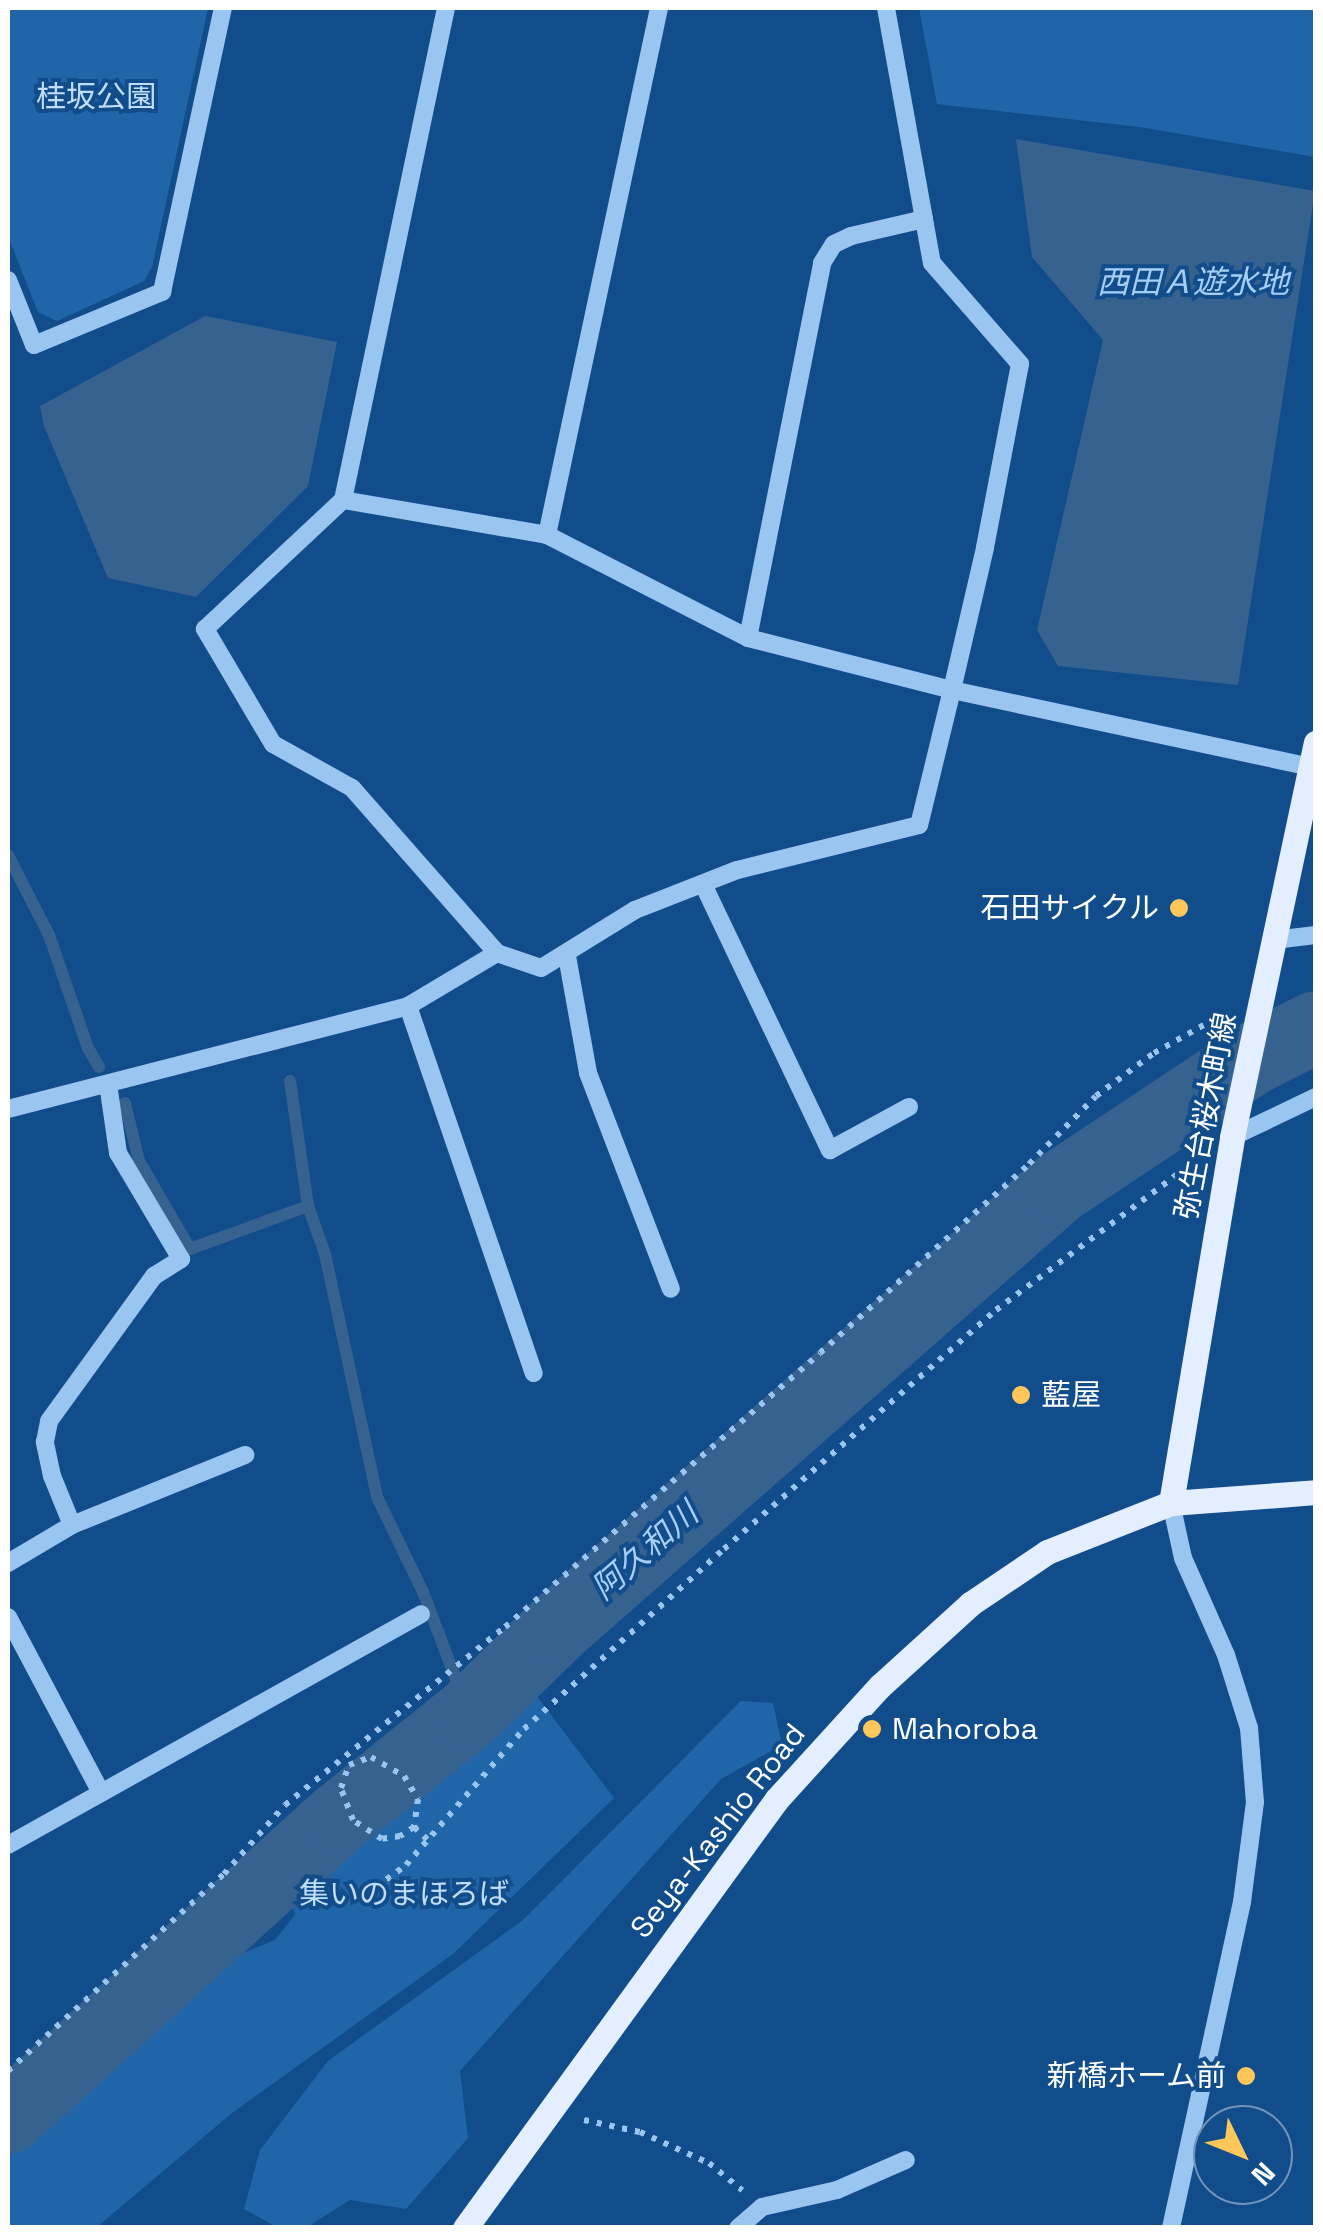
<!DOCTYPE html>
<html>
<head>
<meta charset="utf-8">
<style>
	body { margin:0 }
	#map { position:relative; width:1323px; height:2235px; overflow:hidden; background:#124d8b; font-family:"Space Grotesk","Noto Sans JP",sans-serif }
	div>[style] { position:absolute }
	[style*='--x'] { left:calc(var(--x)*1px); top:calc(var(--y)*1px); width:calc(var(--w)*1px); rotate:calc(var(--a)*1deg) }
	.green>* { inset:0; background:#2165a9 }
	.water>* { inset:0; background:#366290 }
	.stream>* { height:12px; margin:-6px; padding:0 6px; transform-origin:6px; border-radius:6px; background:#366290 }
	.river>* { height:72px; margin:-36px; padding:0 36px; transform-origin:36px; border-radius:36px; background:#366290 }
	.path>* { height:6px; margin-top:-3px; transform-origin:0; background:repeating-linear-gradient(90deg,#99c5f1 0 5px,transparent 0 13px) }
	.minor>* { height:18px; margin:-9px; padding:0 9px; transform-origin:9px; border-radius:9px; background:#99c5f1 }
	.major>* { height:25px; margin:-12.5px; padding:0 12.5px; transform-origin:12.5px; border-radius:12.5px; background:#e3efff }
	.dots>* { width:28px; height:28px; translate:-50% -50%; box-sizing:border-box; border:5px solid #124d8b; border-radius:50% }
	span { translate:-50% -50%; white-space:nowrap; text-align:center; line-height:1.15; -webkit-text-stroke:8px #124d8b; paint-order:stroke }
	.park-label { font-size:30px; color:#c0defc }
	.poi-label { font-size:30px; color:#fff }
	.right { translate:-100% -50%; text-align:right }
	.left { translate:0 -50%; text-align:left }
	.street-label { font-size:30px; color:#fff }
	.water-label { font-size:32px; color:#a5cff8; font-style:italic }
	.frame { position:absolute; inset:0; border:10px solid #fff; pointer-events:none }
	.north { position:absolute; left:1193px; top:2105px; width:100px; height:100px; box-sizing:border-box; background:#124d8b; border:2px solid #7194b9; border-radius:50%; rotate:133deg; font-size:28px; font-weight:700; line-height:40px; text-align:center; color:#fff }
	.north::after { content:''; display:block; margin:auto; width:35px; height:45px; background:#ffc759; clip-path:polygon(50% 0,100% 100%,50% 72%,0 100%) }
</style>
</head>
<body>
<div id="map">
	<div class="green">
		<div style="clip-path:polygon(8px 8px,208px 8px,152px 267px,144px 281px,57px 321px,38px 312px,8px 236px)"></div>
		<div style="clip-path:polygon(919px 8px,1315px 8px,1315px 157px,1140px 127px,937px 104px)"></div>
		<div style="clip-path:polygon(526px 1682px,614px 1798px,453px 1954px,232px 2113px,97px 2227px,8px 2227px,8px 2157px,233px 1957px,275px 1940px,295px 1915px,290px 1899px)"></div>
		<div style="clip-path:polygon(741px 1701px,773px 1703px,782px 1745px,721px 1779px,460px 2071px,468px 2138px,406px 2209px,350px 2200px,307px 2227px,279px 2228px,244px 2209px,260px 2150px,328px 2061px,523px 1920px)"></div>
	</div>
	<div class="water">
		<div style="clip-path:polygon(1016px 139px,1315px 191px,1238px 685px,1058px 666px,1037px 630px,1103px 340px,1032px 257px)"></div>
		<div style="clip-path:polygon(205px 316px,337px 342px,308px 486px,196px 597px,108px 578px,44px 426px,40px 406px)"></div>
	</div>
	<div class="stream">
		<div style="--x:8;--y:855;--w:90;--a:62.9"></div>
		<div style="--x:49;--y:935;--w:120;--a:71"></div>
		<div style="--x:88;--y:1048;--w:22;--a:60"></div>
		<div style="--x:290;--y:1081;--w:126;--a:81.8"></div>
		<div style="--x:308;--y:1206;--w:51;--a:70.5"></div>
		<div style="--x:325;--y:1254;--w:249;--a:77.9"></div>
		<div style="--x:377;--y:1497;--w:106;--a:64.2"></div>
		<div style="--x:423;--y:1592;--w:130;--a:69.3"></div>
		<div style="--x:125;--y:1103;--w:60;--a:76.4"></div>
		<div style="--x:139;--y:1161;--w:102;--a:59.9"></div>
		<div style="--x:190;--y:1249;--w:126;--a:-20"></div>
	</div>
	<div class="river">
		<div style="--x:8;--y:2118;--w:447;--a:-42.2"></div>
		<div style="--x:339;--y:1818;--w:166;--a:-38.7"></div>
		<div style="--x:469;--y:1714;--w:123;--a:-44.3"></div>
		<div style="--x:557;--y:1628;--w:667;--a:-41.29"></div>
		<div style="--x:1058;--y:1188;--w:235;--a:-33.6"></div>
		<div style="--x:1254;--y:1058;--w:69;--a:-26.6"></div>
	</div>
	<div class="path">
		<div style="--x:371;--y:1757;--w:38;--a:30"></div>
		<div style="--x:404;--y:1776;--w:27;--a:59"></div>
		<div style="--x:418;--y:1799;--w:28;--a:98"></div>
		<div style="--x:414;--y:1827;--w:17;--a:147"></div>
		<div style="--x:400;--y:1836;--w:18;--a:171"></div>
		<div style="--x:382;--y:1839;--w:35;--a:-147"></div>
		<div style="--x:353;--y:1820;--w:34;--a:-111"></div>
		<div style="--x:341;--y:1788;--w:24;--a:-71"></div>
		<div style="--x:349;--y:1765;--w:23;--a:-20"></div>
		<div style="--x:414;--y:1827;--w:19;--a:43"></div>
		<div style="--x:376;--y:1887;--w:37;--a:-36"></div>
		<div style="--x:406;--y:1865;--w:180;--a:-49.1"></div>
		<div style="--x:524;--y:1729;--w:269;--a:-42"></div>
		<div style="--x:724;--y:1549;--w:362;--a:-41.3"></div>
		<div style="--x:996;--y:1310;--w:232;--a:-36.8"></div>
		<div style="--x:8;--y:2071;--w:292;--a:-42.4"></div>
		<div style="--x:224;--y:1874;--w:92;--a:-48.5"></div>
		<div style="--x:285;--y:1805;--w:283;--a:-39"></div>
		<div style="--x:505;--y:1627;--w:417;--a:-41"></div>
		<div style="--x:820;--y:1353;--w:282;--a:-42.1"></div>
		<div style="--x:1029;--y:1164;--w:95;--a:-45.4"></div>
		<div style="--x:1096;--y:1096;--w:72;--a:-36.6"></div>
		<div style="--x:1154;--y:1053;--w:65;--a:-29.3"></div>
		<div style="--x:584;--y:2120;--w:57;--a:12.1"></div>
		<div style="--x:640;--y:2132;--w:76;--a:24.2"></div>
		<div style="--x:709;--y:2163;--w:43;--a:39.3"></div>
	</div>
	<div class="minor">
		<div style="--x:886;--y:8;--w:259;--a:79.8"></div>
		<div style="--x:932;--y:263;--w:134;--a:48.9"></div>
		<div style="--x:1020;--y:364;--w:187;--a:100.8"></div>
		<div style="--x:985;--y:548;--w:146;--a:103.1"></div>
		<div style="--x:952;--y:690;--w:139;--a:103.7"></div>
		<div style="--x:919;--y:825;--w:187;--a:166.1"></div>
		<div style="--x:737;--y:870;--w:110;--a:158.6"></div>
		<div style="--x:635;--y:910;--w:110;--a:148.3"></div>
		<div style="--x:541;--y:968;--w:46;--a:-161.2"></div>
		<div style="--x:497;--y:953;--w:220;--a:-131.3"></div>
		<div style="--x:352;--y:788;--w:90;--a:-150.9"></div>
		<div style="--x:273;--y:744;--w:134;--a:-120.6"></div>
		<div style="--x:205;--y:629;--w:189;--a:-43.1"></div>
		<div style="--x:343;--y:500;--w:207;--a:9.7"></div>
		<div style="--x:547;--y:535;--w:226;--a:27.1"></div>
		<div style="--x:748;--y:638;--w:211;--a:14.3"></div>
		<div style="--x:952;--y:690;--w:366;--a:12.1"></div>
		<div style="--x:8;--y:280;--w:70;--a:68.2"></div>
		<div style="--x:34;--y:345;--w:139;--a:-22.5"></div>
		<div style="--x:162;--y:292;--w:290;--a:-77.9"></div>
		<div style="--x:343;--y:500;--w:503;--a:-78.18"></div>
		<div style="--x:547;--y:535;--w:539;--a:-78"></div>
		<div style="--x:748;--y:638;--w:382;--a:-78.8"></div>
		<div style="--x:822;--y:263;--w:22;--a:-58"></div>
		<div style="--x:834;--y:244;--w:19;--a:-25"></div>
		<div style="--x:851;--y:236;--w:75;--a:-13.1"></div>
		<div style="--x:703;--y:884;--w:295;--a:64.5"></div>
		<div style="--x:830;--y:1150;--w:90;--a:-28.6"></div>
		<div style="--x:1274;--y:940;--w:42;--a:-6.8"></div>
		<div style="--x:567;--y:956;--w:119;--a:79.8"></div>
		<div style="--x:588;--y:1073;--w:231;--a:69"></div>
		<div style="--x:408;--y:1006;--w:388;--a:71.1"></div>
		<div style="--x:8;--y:1109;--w:413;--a:-14.4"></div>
		<div style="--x:408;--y:1006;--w:104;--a:-30.8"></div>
		<div style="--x:1232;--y:1137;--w:93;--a:-25.5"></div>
		<div style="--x:1171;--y:1503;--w:56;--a:77.7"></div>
		<div style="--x:1183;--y:1558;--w:106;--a:66.1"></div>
		<div style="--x:1226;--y:1655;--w:77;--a:72.5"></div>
		<div style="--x:1249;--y:1728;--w:74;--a:85.4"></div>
		<div style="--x:1255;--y:1802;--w:101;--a:97.4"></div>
		<div style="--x:1242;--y:1902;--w:334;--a:102.3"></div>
		<div style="--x:72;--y:1525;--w:53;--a:-112.2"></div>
		<div style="--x:52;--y:1476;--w:35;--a:-102"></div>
		<div style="--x:45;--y:1442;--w:21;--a:-79"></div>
		<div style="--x:49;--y:1421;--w:179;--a:-54.1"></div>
		<div style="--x:154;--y:1276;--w:32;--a:-32"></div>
		<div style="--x:181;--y:1259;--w:123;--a:-120.7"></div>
		<div style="--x:118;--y:1153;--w:70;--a:-98.2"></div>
		<div style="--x:8;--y:1563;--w:74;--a:-30.7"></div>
		<div style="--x:72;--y:1525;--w:187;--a:-22"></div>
		<div style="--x:8;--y:1617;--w:199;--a:62.1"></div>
		<div style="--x:8;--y:1845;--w:473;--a:-29.2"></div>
		<div style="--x:738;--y:2228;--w:32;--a:-41"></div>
		<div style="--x:762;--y:2207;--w:77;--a:-12.8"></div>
		<div style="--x:837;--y:2190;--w:75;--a:-23.5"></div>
	</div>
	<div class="major">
		<div style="--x:1171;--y:1503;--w:371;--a:-80.5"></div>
		<div style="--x:1232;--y:1137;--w:403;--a:-78"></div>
		<div style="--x:465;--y:2228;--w:530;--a:-53.97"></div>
		<div style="--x:777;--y:1799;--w:153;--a:-47.7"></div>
		<div style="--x:880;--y:1686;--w:122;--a:-42.3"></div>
		<div style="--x:970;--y:1604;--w:93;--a:-34"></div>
		<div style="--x:1047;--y:1552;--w:133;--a:-21.6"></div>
		<div style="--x:1171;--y:1503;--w:145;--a:-4.3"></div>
	</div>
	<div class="dots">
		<div style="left:1179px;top:908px;background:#ffc759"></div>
		<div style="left:1021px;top:1395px;background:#ffc759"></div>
		<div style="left:872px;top:1729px;background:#ffc759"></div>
		<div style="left:1246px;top:2076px;background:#ffc759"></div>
	</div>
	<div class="park-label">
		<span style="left:96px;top:97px">桂坂公園</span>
		<span style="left:404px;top:1894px">集いのまほろば</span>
	</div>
	<div class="poi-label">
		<span class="right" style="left:1159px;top:908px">石田サイクル</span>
		<span class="left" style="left:1041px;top:1395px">藍屋</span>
		<span class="left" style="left:892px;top:1729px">Mahoroba</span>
		<span class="right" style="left:1226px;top:2076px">新橋ホーム前</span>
	</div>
	<div class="street-label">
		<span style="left:1206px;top:1116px;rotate:-79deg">弥生台桜木町線</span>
		<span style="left:718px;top:1831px;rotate:-52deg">Seya-Kashio Road</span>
	</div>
	<div class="water-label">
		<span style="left:1193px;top:282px">西田Ａ遊水地</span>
		<span style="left:645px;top:1551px;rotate:-41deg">阿久和川</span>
	</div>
	<div class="frame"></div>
	<div class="north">N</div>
</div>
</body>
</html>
